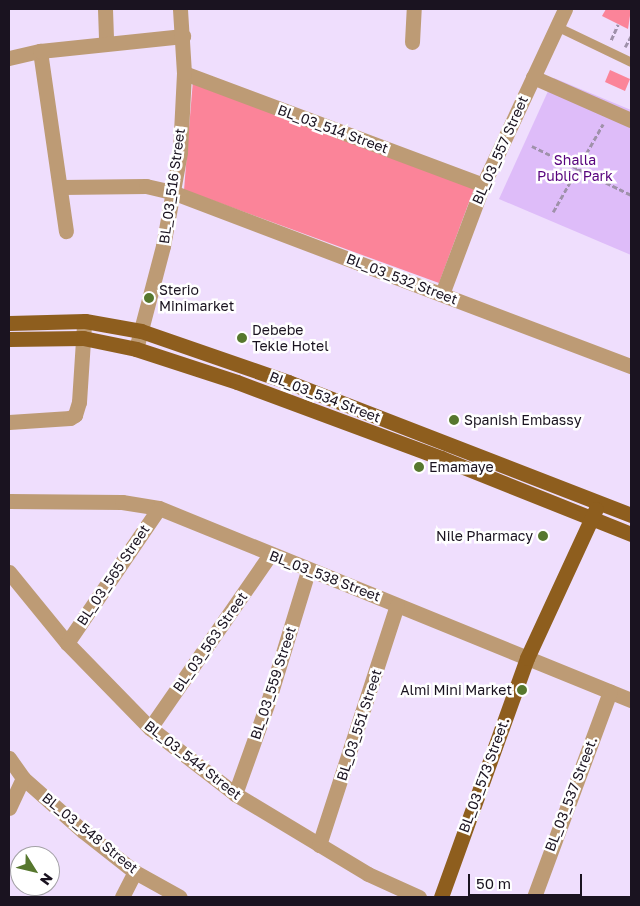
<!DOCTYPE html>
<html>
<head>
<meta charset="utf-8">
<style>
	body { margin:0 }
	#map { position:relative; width:640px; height:906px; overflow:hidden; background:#efdefd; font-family:"Golos Text",sans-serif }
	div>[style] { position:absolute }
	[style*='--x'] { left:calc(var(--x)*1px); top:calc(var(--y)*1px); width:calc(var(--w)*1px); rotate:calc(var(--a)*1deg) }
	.green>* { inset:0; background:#debcf9 }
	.building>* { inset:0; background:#fb8499 }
	.path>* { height:2.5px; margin-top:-1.25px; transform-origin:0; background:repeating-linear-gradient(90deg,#9f91aa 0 5px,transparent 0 7.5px) }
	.service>* { height:9px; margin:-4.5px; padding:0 4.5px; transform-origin:4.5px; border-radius:4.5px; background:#bd9b75 }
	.minor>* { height:15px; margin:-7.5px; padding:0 7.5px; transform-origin:7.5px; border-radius:7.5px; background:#bd9b75 }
	.primary>* { height:15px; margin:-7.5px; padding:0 7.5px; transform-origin:7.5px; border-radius:7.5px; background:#8e5e1e }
	.dots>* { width:14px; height:14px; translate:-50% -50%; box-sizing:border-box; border:2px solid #fff; border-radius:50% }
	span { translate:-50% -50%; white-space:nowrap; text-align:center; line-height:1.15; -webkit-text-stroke:5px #fff; paint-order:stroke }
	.street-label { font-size:14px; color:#1a1320 }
	.park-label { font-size:14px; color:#57027d }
	.poi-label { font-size:14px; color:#1a1320 }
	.left { translate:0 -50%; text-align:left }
	.right { translate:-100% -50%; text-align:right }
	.frame { position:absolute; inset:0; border:10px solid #1a1320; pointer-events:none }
	.north { position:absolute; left:10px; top:846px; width:50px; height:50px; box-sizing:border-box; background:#fff; border:1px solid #a3a1a6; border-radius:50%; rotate:126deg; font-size:14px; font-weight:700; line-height:20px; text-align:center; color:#1a1320 }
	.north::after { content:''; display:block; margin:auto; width:18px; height:22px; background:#56772e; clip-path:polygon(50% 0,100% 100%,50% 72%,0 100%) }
	.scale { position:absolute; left:468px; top:874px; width:114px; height:22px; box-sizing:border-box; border:2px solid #1a1320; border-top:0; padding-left:6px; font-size:15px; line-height:18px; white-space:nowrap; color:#1a1320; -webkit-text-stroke:4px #fff; paint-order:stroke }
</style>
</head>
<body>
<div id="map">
	<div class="green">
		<div style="clip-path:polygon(554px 78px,631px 110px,631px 255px,499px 199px)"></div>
	</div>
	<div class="building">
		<div style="clip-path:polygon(606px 9px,631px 9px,628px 29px,602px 16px)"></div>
		<div style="clip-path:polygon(610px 70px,630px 79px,625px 91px,605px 82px)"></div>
		<div style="clip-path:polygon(193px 80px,475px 186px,439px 283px,184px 190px)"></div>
	</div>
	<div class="path">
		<div style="--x:611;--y:40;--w:17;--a:-66"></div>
		<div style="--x:625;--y:47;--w:13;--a:-61"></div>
		<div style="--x:532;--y:146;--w:110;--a:26.3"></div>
		<div style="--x:553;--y:212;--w:101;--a:-60.4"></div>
	</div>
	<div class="service">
		<div style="--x:556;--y:26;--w:83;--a:25.6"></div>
	</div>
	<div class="minor">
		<div style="--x:105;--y:9;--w:34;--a:88"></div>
		<div style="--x:412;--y:42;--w:33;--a:-87"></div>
		<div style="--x:40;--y:51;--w:182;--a:81.8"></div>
		<div style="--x:9;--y:58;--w:32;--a:-13"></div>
		<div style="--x:40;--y:51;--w:144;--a:-6"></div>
		<div style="--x:184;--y:73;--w:319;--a:20.5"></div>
		<div style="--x:533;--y:77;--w:107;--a:23.7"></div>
		<div style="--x:61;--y:187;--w:85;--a:-0.7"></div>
		<div style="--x:146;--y:186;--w:27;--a:13"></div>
		<div style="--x:172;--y:192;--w:491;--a:20.8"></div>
		<div style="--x:442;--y:294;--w:116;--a:-69.4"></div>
		<div style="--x:483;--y:185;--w:194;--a:-65"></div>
		<div style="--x:136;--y:349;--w:106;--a:-75.3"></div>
		<div style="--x:163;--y:246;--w:96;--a:-79.7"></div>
		<div style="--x:180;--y:152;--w:79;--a:-87.1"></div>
		<div style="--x:184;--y:73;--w:64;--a:-93.6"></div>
		<div style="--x:9;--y:422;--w:61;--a:-3.8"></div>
		<div style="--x:70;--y:418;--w:6;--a:-31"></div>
		<div style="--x:75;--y:415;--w:14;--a:-73"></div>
		<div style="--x:79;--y:402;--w:77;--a:-86.3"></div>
		<div style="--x:9;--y:501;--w:113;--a:0.5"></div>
		<div style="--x:122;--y:502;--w:37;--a:9"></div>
		<div style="--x:159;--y:508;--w:510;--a:22.14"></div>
		<div style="--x:9;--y:572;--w:92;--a:50.8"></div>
		<div style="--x:67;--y:643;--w:119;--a:45.7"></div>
		<div style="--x:150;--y:728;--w:108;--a:37.8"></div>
		<div style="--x:235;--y:794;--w:155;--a:31"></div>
		<div style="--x:368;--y:874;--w:56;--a:24.3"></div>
		<div style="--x:67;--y:643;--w:163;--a:-55.7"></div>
		<div style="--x:150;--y:728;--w:211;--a:-55.3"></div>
		<div style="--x:9;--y:758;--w:24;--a:55"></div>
		<div style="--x:23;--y:778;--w:80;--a:41.5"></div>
		<div style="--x:83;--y:831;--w:66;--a:38.3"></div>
		<div style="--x:135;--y:872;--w:51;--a:29.1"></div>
		<div style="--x:235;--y:794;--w:98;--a:-70.3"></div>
		<div style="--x:268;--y:702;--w:137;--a:-73"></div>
		<div style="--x:9;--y:808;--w:33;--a:-65"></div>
		<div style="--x:319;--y:845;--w:252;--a:-72"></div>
		<div style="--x:122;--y:897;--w:28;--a:-63"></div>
		<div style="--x:534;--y:897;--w:219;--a:-69.7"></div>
	</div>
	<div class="primary">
		<div style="--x:9;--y:323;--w:76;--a:-1.5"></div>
		<div style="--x:85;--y:321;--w:57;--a:10.1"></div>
		<div style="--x:141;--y:331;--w:156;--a:19.1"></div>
		<div style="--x:288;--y:382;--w:368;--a:21.2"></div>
		<div style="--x:9;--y:339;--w:74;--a:-0.8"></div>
		<div style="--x:83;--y:338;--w:54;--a:11.7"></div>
		<div style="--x:136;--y:349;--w:106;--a:18.1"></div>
		<div style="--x:237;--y:382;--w:218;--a:20.4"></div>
		<div style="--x:441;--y:458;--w:205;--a:21.8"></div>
		<div style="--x:441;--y:897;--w:254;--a:-70.2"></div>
		<div style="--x:527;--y:658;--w:164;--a:-65.2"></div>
	</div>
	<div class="dots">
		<div style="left:149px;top:298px;background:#56772e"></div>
		<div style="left:242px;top:338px;background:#56772e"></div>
		<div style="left:454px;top:420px;background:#56772e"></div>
		<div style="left:419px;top:467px;background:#56772e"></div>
		<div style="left:543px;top:536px;background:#56772e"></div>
		<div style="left:522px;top:690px;background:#56772e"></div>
	</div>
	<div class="street-label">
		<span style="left:333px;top:129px;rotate:20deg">BL_03_514 Street</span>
		<span style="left:500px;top:150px;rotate:-66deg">BL_03_557 Street</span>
		<span style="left:172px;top:186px;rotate:-82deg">BL_03_516 Street</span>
		<span style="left:402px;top:279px;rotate:21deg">BL_03_532 Street</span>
		<span style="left:325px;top:397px;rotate:21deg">BL_03_534 Street</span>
		<span style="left:113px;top:575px;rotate:-56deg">BL_03_565 Street</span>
		<span style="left:325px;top:576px;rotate:21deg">BL_03_538 Street</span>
		<span style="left:210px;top:642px;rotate:-55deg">BL_03_563 Street</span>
		<span style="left:273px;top:683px;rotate:-72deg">BL_03_559 Street</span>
		<span style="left:359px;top:725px;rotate:-72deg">BL_03_551 Street</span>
		<span style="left:193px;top:760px;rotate:38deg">BL_03_544 Street</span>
		<span style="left:484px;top:775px;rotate:-70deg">BL_03_573 Street.</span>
		<span style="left:571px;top:794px;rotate:-69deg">BL_03_537 Street.</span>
		<span style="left:90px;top:833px;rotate:39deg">BL_03_548 Street</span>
	</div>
	<div class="park-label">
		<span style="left:575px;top:168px">Shalla<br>Public Park</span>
	</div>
	<div class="poi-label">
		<span class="left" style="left:159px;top:298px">Sterio<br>Minimarket</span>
		<span class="left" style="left:252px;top:338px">Debebe<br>Tekle Hotel</span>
		<span class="left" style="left:464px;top:420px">Spanish Embassy</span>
		<span class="left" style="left:429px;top:467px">Emamaye</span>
		<span class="right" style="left:533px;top:536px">Nile Pharmacy</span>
		<span class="right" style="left:512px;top:690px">Almi Mini Market</span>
	</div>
	<div class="frame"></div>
	<div class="north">N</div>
	<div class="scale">50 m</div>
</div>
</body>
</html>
